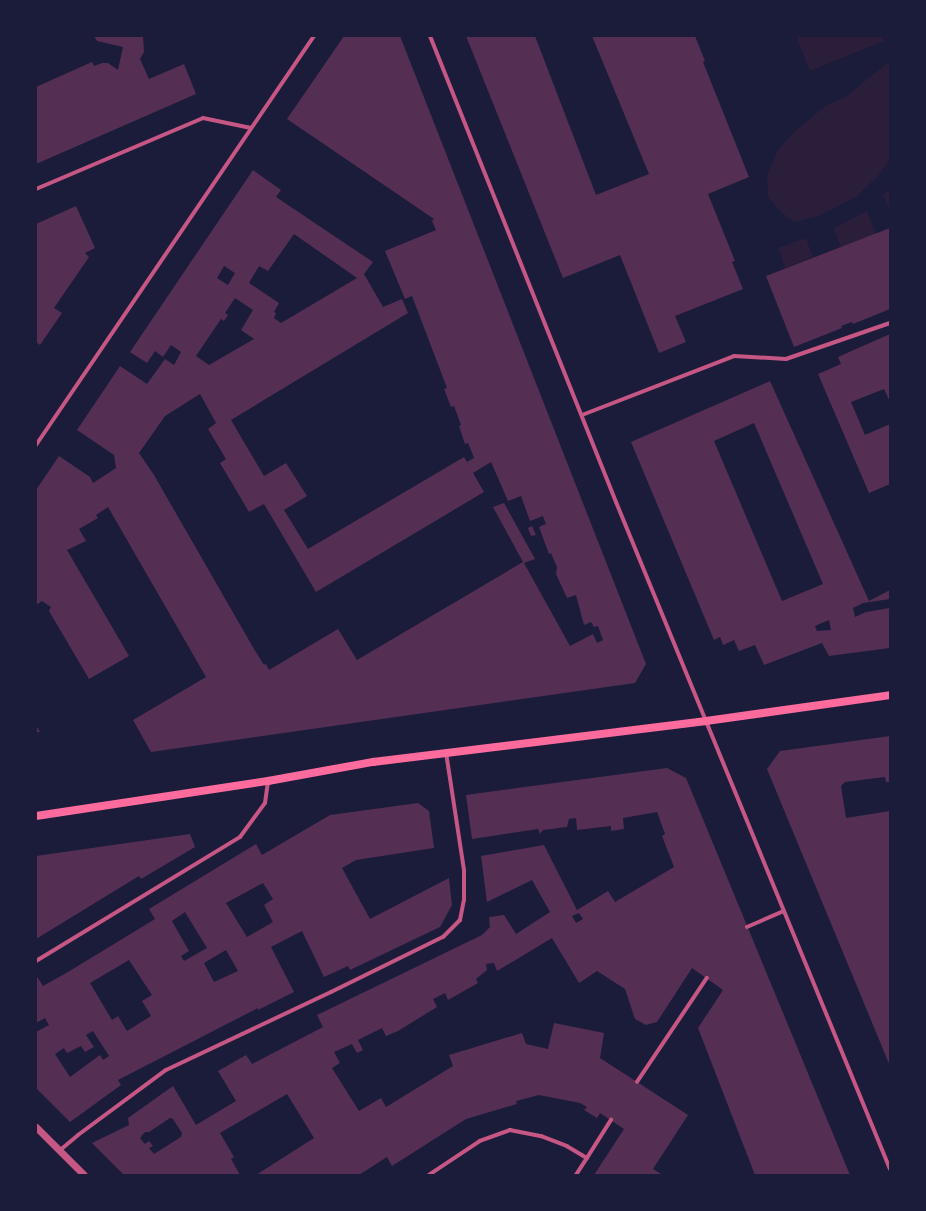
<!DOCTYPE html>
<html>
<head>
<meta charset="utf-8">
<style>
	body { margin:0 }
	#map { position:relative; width:926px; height:1211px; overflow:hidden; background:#1b1b3a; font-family:"Work Sans",sans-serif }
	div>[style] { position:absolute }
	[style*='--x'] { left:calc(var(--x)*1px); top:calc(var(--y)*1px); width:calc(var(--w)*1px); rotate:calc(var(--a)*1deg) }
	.green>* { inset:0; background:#2a1e3b }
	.building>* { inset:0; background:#542f53 }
	.pedestrian>* { height:3.5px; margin:-1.75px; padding:0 1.75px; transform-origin:1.75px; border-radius:1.75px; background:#c65784 }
	.minor>* { height:4px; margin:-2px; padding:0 2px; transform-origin:2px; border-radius:2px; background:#c65784 }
	.tertiary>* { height:7px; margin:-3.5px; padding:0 3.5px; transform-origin:3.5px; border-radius:3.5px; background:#c65784 }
	.secondary>* { height:8px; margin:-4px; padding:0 4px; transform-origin:4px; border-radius:4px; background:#ff6b9d }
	span { translate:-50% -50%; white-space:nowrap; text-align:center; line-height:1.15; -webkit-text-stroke:4px #1b1b3a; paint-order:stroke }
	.frame { position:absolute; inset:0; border:37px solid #1b1b3a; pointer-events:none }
</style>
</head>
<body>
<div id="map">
	<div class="green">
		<div style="clip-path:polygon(796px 36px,882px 36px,884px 41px,810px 71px)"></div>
		<div style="clip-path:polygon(890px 61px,890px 160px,878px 176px,856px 197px,819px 216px,794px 222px,781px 212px,768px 197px,767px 175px,778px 150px,795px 131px,827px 105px,845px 97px)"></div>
		<div style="clip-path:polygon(890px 188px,890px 210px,883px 195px)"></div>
		<div style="clip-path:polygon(867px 211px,876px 234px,841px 248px,834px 228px)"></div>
		<div style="clip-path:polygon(806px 238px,813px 257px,785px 268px,778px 248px)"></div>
	</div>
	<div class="building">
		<div style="clip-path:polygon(94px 36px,143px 36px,144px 52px,140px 59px,149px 79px,184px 64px,196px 94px,36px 164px,36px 87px,92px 62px,94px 66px,102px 63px,108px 63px,118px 70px,123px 47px,97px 41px)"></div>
		<div style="clip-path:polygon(evenodd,344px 36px,400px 36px,646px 664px,635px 683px,151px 752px,133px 720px,206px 677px,108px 507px,96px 515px,98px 518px,79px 529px,86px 541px,67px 550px,129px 656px,89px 679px,49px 611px,51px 607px,42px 601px,36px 605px,36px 490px,59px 456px,90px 477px,93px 483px,116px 468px,114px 455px,77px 430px,120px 366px,147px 384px,165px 359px,174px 365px,181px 352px,171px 345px,163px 357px,155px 351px,147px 363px,130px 352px,253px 170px,281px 190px,276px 197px,373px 262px,364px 274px,383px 307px,402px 299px,408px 313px,231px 420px,264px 476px,286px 463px,307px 496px,284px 510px,308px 549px,464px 457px,467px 462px,474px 458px,468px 443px,465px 444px,459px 426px,461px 425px,454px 406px,451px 407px,444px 389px,447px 388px,412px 296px,405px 299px,385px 251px,436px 230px,432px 221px,434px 219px,287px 119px,344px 36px,294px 234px,357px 278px,281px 323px,274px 318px,276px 313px,274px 312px,279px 303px,249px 283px,259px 266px,268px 271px,294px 234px,344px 36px,224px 266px,235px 273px,228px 285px,217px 278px,224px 266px,344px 36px,235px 298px,253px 310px,241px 330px,254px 339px,209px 365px,196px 356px,221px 319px,224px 321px,228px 315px,225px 313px,235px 298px,344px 36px,200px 394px,216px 423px,208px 429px,226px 459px,220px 463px,249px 512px,264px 504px,316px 592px,484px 492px,473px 473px,491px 462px,508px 501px,521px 496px,530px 521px,543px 516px,546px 524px,539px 527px,549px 554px,551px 553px,557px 567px,556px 574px,567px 598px,576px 595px,584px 625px,591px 622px,594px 627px,598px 626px,603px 640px,597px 643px,593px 634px,570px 646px,524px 563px,535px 559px,504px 503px,493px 507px,523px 562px,357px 660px,338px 629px,269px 670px,266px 664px,264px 665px,254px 649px,154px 475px,139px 453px,165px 416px,200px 394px)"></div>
		<div style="clip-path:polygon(466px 36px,535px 36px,596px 195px,649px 174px,592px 36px,695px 36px,705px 61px,703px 62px,749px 177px,708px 194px,735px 261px,732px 262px,743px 289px,675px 316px,686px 342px,659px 353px,620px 255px,563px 278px)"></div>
		<div style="clip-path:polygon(76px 206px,95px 248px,85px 253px,89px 257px,54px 308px,62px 313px,40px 345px,36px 342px,36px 224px)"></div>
		<div style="clip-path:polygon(890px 228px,890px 309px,853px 324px,852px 322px,841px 326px,842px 328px,794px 347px,766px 276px)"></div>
		<div style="clip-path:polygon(890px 334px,890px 402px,884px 389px,851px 402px,865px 435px,890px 424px,890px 484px,869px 493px,818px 374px,841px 364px,838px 357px)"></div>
		<div style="clip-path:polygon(evenodd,770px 381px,869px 601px,890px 590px,890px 599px,863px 603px,853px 608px,855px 617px,866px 612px,890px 608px,890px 648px,829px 656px,822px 643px,764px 665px,755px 645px,739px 651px,734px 640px,723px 645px,720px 637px,714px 640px,631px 442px,770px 381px,754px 423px,823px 584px,782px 601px,714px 441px,754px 423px,770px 381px,829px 620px,831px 630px,817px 631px,815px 626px,829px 620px)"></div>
		<div style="clip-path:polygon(532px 526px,536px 535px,531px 536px,528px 528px)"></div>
		<div style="clip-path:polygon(36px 725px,40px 732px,36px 732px)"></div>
		<div style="clip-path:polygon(890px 736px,890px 782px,886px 782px,885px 777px,845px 782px,841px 786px,846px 818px,890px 811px,890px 1066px,767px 769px,780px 751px)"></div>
		<div style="clip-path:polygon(evenodd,667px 768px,686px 778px,850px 1175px,755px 1175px,698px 1028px,723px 990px,692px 968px,657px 1022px,646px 1025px,635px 1019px,625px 989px,597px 971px,579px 983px,552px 938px,497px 971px,494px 963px,486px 964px,487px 970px,476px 979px,478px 983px,448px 1000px,445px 993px,433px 999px,437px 1007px,398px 1031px,386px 1036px,382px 1028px,358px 1040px,363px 1050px,357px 1053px,352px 1044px,334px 1052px,340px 1063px,332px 1068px,359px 1111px,381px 1098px,386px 1107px,453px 1066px,449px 1055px,522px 1033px,526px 1044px,548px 1049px,554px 1023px,604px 1033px,600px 1058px,688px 1115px,653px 1169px,663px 1175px,594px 1175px,624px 1129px,600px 1113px,597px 1118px,584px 1110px,587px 1107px,580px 1103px,539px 1095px,516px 1101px,517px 1104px,466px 1119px,392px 1166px,387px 1157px,359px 1175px,256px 1175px,314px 1138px,287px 1094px,220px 1133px,234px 1157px,231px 1159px,240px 1175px,124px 1175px,92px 1143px,129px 1125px,128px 1118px,173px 1086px,196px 1125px,236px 1101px,218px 1071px,246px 1055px,252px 1064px,323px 1027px,317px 1015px,482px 935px,490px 927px,489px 917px,504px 915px,516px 934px,550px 912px,532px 880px,487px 902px,481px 856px,544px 845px,577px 910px,608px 891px,615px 902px,674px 867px,662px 836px,665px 834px,657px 812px,623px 818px,624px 829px,611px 831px,611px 826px,577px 830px,576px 818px,569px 819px,567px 827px,543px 830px,540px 834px,538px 829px,472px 839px,466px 795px,667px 768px,579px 913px,583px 919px,576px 923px,572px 916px,579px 913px,667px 768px,170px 1118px,173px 1119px,182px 1133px,181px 1137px,154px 1154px,149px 1148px,153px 1146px,149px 1141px,145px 1144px,140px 1138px,145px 1132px,149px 1132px,170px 1118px)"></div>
		<div style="clip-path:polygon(evenodd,418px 803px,429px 811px,434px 848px,356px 860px,342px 868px,370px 919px,449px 878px,452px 905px,440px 927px,350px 970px,348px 966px,324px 977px,302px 931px,271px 947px,294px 992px,258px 1010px,258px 1008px,118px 1080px,121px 1085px,70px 1122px,36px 1088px,36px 1032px,49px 1025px,45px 1018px,36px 1023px,36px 975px,43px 986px,68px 972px,155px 919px,149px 909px,256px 844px,262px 855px,330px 815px,418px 803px,263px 883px,273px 899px,264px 905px,273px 922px,247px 937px,226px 903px,263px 883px,418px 803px,185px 912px,207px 948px,184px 961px,181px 956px,189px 951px,172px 921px,185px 912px,418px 803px,226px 950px,238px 971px,214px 982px,204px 963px,226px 950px,418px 803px,129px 960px,152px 995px,142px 1001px,151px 1016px,127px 1031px,118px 1016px,112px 1020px,90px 983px,129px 960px,418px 803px,93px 1031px,109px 1056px,103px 1060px,100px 1055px,70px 1077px,55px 1054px,64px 1048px,67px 1053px,81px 1046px,85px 1052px,94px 1047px,86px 1035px,93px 1031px)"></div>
		<div style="clip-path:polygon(190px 834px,195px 847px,141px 879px,139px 876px,36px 939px,36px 856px)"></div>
	</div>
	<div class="pedestrian">
		<div style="--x:747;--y:927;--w:40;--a:-23.4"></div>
		<div style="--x:637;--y:1082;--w:125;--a:-56.1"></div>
		<div style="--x:429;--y:1175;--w:61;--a:-33.7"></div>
		<div style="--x:480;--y:1141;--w:32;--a:-20"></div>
		<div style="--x:510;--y:1130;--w:32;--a:11"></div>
		<div style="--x:541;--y:1136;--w:28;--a:21"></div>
		<div style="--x:567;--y:1146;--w:23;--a:31"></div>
		<div style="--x:587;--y:1158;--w:45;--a:-57.7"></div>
		<div style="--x:576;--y:1175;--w:20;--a:-57"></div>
	</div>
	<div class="minor">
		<div style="--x:430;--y:36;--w:502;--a:68.24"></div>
		<div style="--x:616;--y:502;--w:721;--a:67.67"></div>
		<div style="--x:36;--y:189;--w:181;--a:-23"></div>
		<div style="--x:203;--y:118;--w:49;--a:11.8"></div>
		<div style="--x:582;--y:415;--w:163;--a:-21.2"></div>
		<div style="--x:734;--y:356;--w:52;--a:3.3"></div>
		<div style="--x:786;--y:359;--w:110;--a:-19.1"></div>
		<div style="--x:36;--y:445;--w:495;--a:-55.8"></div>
		<div style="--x:36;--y:961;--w:239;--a:-31.3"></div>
		<div style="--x:240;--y:837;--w:42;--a:-53.7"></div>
		<div style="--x:265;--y:803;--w:22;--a:-82"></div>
		<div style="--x:59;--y:1151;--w:25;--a:-40"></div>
		<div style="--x:78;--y:1135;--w:109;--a:-36.5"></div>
		<div style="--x:166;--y:1070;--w:183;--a:-25.3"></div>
		<div style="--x:331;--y:992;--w:125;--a:-26.2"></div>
		<div style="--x:443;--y:937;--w:24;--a:-45"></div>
		<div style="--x:460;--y:920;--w:20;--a:-79"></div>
		<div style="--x:464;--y:900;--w:30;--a:-90"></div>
		<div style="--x:464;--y:870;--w:118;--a:-98.7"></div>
	</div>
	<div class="tertiary">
		<div style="--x:36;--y:1127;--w:68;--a:45"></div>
	</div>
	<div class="secondary">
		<div style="--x:36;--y:816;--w:235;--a:-8.6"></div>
		<div style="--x:268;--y:781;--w:107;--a:-10.3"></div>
		<div style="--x:373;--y:762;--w:336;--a:-7"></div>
		<div style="--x:706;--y:721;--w:186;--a:-8"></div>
	</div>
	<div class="frame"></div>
</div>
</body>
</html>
